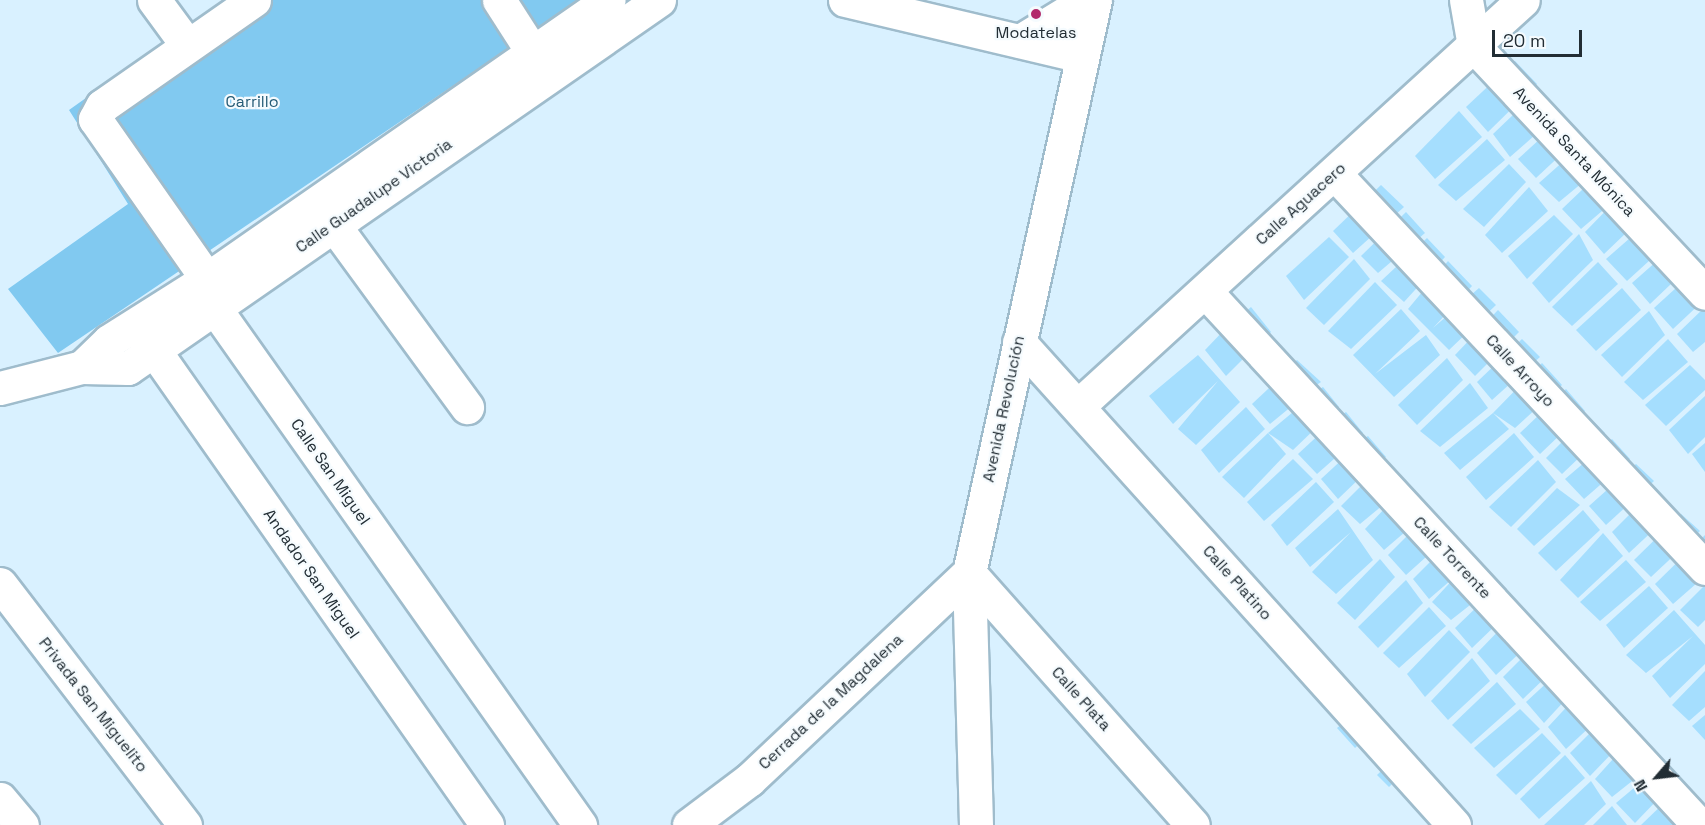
<!DOCTYPE html>
<html>
<head>
<meta charset="utf-8">
<style>
	body { margin:0 }
	#map { position:relative; width:1705px; height:825px; overflow:hidden; background:#d9f1ff; font-family:"Space Grotesk",sans-serif }
	div>[style] { position:absolute }
	[style*='--x'] { left:calc(var(--x)*1px); top:calc(var(--y)*1px); width:calc(var(--w)*1px); rotate:calc(var(--a)*1deg) }
	.green>* { inset:0; background:#81c9f0 }
	.building>* { inset:0; background:#a5defe }
	.roads { filter:drop-shadow(2px 0 #9fbccc) drop-shadow(-2px 0 #9fbccc) drop-shadow(0 2px #9fbccc) drop-shadow(0 -2px #9fbccc) }
	.minor>* { height:33px; margin:-16.5px; padding:0 16.5px; transform-origin:16.5px; border-radius:16.5px; background:#fff }
	.major>* { height:33px; margin:-16.5px; padding:0 16.5px; transform-origin:16.5px; border-radius:16.5px; background:#fff }
	.dots>* { width:16px; height:16px; translate:-50% -50%; box-sizing:border-box; border:3px solid #f5fbfe; border-radius:50% }
	span { translate:-50% -50%; white-space:nowrap; text-align:center; line-height:1.15; -webkit-text-stroke:4.5px #f5fbfe; paint-order:stroke }
	.poi-label { font-size:16px; color:#222d34 }
	.park-label { font-size:16px; color:#245b76 }
	.street-label { font-size:16px; color:#222d34 }
	.north { position:absolute; left:1627px; top:747px; width:60px; height:60px; -webkit-text-stroke:4px #f5fbfe; paint-order:stroke; rotate:242deg; font-size:16px; font-weight:700; line-height:24px; text-align:center; color:#222d34 }
	.north::after { content:''; display:block; margin:auto; width:21px; height:27px; background:#222d34; clip-path:polygon(50% 0,100% 100%,50% 72%,0 100%) }
	.scale { position:absolute; left:1492px; top:30px; width:90px; height:27px; box-sizing:border-box; border:3px solid #222d34; border-top:0; padding-left:8px; font-size:18px; line-height:21px; white-space:nowrap; color:#222d34; -webkit-text-stroke:4px #f5fbfe; paint-order:stroke }
</style>
</head>
<body>
<div id="map">
	<div class="green">
		<div style="clip-path:polygon(224px 0,580px 0,58px 353px,8px 289px,128px 204px,69px 110px)"></div>
	</div>
	<div class="building">
		<div style="clip-path:polygon(1515px 61px,1537px 84px,1488px 132px,1466px 107px)"></div>
		<div style="clip-path:polygon(1538px 91px,1561px 112px,1510px 157px,1493px 134px)"></div>
		<div style="clip-path:polygon(1459px 111px,1482px 137px,1435px 179px,1415px 156px)"></div>
		<div style="clip-path:polygon(1564px 117px,1582px 135px,1536px 178px,1518px 159px)"></div>
		<div style="clip-path:polygon(1487px 139px,1505px 160px,1456px 201px,1438px 185px)"></div>
		<div style="clip-path:polygon(1584px 143px,1605px 164px,1559px 202px,1539px 183px)"></div>
		<div style="clip-path:polygon(1509px 164px,1526px 182px,1484px 227px,1463px 209px)"></div>
		<div style="clip-path:polygon(1605px 168px,1648px 212px,1604px 254px,1585px 232px,1622px 194px,1581px 229px,1562px 209px)"></div>
		<div style="clip-path:polygon(1381px 185px,1404px 207px,1353px 253px,1333px 231px)"></div>
		<div style="clip-path:polygon(1529px 187px,1548px 211px,1502px 253px,1485px 235px)"></div>
		<div style="clip-path:polygon(1406px 212px,1425px 233px,1378px 273px,1361px 256px)"></div>
		<div style="clip-path:polygon(1554px 215px,1573px 234px,1527px 279px,1508px 256px)"></div>
		<div style="clip-path:polygon(1654px 217px,1672px 240px,1627px 281px,1606px 259px)"></div>
		<div style="clip-path:polygon(1579px 234px,1593px 260px,1549px 303px,1532px 283px)"></div>
		<div style="clip-path:polygon(1329px 237px,1349px 257px,1304px 300px,1286px 276px)"></div>
		<div style="clip-path:polygon(1427px 238px,1445px 257px,1404px 302px,1381px 281px)"></div>
		<div style="clip-path:polygon(1675px 245px,1693px 263px,1650px 304px,1632px 283px)"></div>
		<div style="clip-path:polygon(1354px 259px,1370px 279px,1324px 325px,1306px 308px)"></div>
		<div style="clip-path:polygon(1448px 261px,1472px 286px,1433px 328px,1479px 288px,1496px 305px,1449px 350px,1408px 309px)"></div>
		<div style="clip-path:polygon(1598px 262px,1618px 284px,1572px 326px,1552px 307px)"></div>
		<div style="clip-path:polygon(1699px 267px,1705px 299px,1673px 329px,1654px 308px)"></div>
		<div style="clip-path:polygon(1375px 282px,1397px 305px,1351px 349px,1328px 331px)"></div>
		<div style="clip-path:polygon(1622px 288px,1641px 310px,1596px 351px,1576px 330px)"></div>
		<div style="clip-path:polygon(1251px 307px,1271px 332px,1262px 341px,1238px 318px)"></div>
		<div style="clip-path:polygon(1705px 307px,1705px 342px,1693px 352px,1677px 334px)"></div>
		<div style="clip-path:polygon(1401px 309px,1420px 331px,1375px 374px,1426px 335px,1440px 355px,1394px 397px,1353px 355px)"></div>
		<div style="clip-path:polygon(1498px 310px,1519px 332px,1475px 376px,1455px 355px)"></div>
		<div style="clip-path:polygon(1649px 311px,1665px 335px,1622px 377px,1601px 355px)"></div>
		<div style="clip-path:polygon(1227px 327px,1251px 351px,1226px 376px,1205px 350px)"></div>
		<div style="clip-path:polygon(1522px 339px,1540px 357px,1492px 400px,1477px 382px)"></div>
		<div style="clip-path:polygon(1668px 339px,1688px 362px,1643px 400px,1624px 382px)"></div>
		<div style="clip-path:polygon(1198px 355px,1240px 402px,1196px 445px,1178px 429px,1218px 381px,1173px 424px,1149px 396px)"></div>
		<div style="clip-path:polygon(1447px 358px,1463px 380px,1417px 425px,1398px 405px)"></div>
		<div style="clip-path:polygon(1297px 360px,1321px 382px,1306px 392px,1287px 369px)"></div>
		<div style="clip-path:polygon(1542px 363px,1562px 385px,1515px 428px,1493px 413px,1509px 429px,1460px 470px,1444px 453px,1493px 413px)"></div>
		<div style="clip-path:polygon(1690px 365px,1705px 380px,1705px 390px,1666px 426px,1645px 405px)"></div>
		<div style="clip-path:polygon(1283px 375px,1298px 401px,1270px 424px,1252px 404px)"></div>
		<div style="clip-path:polygon(1470px 383px,1488px 408px,1440px 447px,1420px 431px)"></div>
		<div style="clip-path:polygon(1323px 387px,1339px 407px,1329px 416px,1312px 394px)"></div>
		<div style="clip-path:polygon(1566px 389px,1585px 411px,1540px 454px,1520px 433px)"></div>
		<div style="clip-path:polygon(1705px 396px,1705px 437px,1688px 454px,1669px 430px)"></div>
		<div style="clip-path:polygon(1246px 407px,1265px 429px,1219px 473px,1201px 450px)"></div>
		<div style="clip-path:polygon(1299px 407px,1319px 425px,1293px 450px,1268px 433px)"></div>
		<div style="clip-path:polygon(1346px 412px,1363px 433px,1352px 440px,1334px 421px)"></div>
		<div style="clip-path:polygon(1588px 416px,1605px 433px,1562px 474px,1546px 458px)"></div>
		<div style="clip-path:polygon(1325px 429px,1343px 451px,1317px 474px,1298px 454px)"></div>
		<div style="clip-path:polygon(1268px 433px,1286px 454px,1244px 498px,1222px 477px)"></div>
		<div style="clip-path:polygon(1514px 433px,1534px 457px,1486px 500px,1466px 477px)"></div>
		<div style="clip-path:polygon(1368px 436px,1386px 457px,1375px 465px,1354px 445px)"></div>
		<div style="clip-path:polygon(1612px 439px,1630px 459px,1584px 499px,1565px 479px)"></div>
		<div style="clip-path:polygon(1705px 443px,1705px 472px,1692px 454px)"></div>
		<div style="clip-path:polygon(1347px 455px,1363px 475px,1338px 499px,1321px 479px)"></div>
		<div style="clip-path:polygon(1293px 459px,1313px 479px,1264px 521px,1247px 502px)"></div>
		<div style="clip-path:polygon(1538px 460px,1556px 482px,1511px 527px,1489px 507px)"></div>
		<div style="clip-path:polygon(1636px 464px,1654px 481px,1606px 525px,1589px 506px)"></div>
		<div style="clip-path:polygon(1369px 478px,1389px 500px,1360px 524px,1341px 506px)"></div>
		<div style="clip-path:polygon(1316px 482px,1334px 502px,1287px 546px,1271px 525px)"></div>
		<div style="clip-path:polygon(1557px 488px,1580px 505px,1534px 546px,1517px 529px)"></div>
		<div style="clip-path:polygon(1656px 488px,1675px 510px,1629px 553px,1612px 532px)"></div>
		<div style="clip-path:polygon(1390px 503px,1412px 526px,1384px 550px,1365px 529px)"></div>
		<div style="clip-path:polygon(1338px 509px,1373px 560px,1336px 594px,1312px 572px,1351px 532px,1310px 567px,1295px 548px)"></div>
		<div style="clip-path:polygon(1583px 510px,1600px 530px,1556px 571px,1538px 553px)"></div>
		<div style="clip-path:polygon(1681px 514px,1700px 531px,1651px 577px,1634px 560px)"></div>
		<div style="clip-path:polygon(1416px 527px,1436px 548px,1406px 575px,1388px 555px)"></div>
		<div style="clip-path:polygon(1603px 533px,1623px 556px,1578px 598px,1560px 580px)"></div>
		<div style="clip-path:polygon(1705px 535px,1705px 576px,1673px 604px,1655px 584px)"></div>
		<div style="clip-path:polygon(1439px 553px,1479px 598px,1451px 620px,1432px 602px,1458px 574px,1429px 599px,1413px 579px)"></div>
		<div style="clip-path:polygon(1380px 559px,1395px 577px,1355px 620px,1337px 603px)"></div>
		<div style="clip-path:polygon(1626px 560px,1646px 582px,1600px 621px,1580px 602px)"></div>
		<div style="clip-path:polygon(1406px 580px,1423px 603px,1378px 648px,1358px 627px)"></div>
		<div style="clip-path:polygon(1705px 585px,1705px 620px,1698px 627px,1680px 610px)"></div>
		<div style="clip-path:polygon(1649px 586px,1668px 608px,1624px 648px,1606px 625px)"></div>
		<div style="clip-path:polygon(1483px 601px,1499px 622px,1472px 648px,1455px 628px)"></div>
		<div style="clip-path:polygon(1429px 607px,1446px 626px,1399px 668px,1383px 653px)"></div>
		<div style="clip-path:polygon(1674px 610px,1705px 645px,1705px 664px,1670px 698px,1652px 676px,1693px 636px,1646px 673px,1626px 655px)"></div>
		<div style="clip-path:polygon(1505px 624px,1525px 648px,1496px 675px,1477px 653px)"></div>
		<div style="clip-path:polygon(1449px 630px,1470px 652px,1425px 697px,1407px 674px)"></div>
		<div style="clip-path:polygon(1527px 653px,1547px 676px,1523px 699px,1503px 677px)"></div>
		<div style="clip-path:polygon(1472px 658px,1490px 681px,1448px 720px,1431px 701px)"></div>
		<div style="clip-path:polygon(1705px 671px,1705px 707px,1689px 721px,1672px 705px)"></div>
		<div style="clip-path:polygon(1552px 678px,1568px 697px,1544px 723px,1526px 702px)"></div>
		<div style="clip-path:polygon(1497px 682px,1516px 704px,1471px 744px,1452px 725px)"></div>
		<div style="clip-path:polygon(1574px 699px,1594px 723px,1566px 749px,1548px 727px)"></div>
		<div style="clip-path:polygon(1520px 709px,1540px 729px,1494px 768px,1474px 748px)"></div>
		<div style="clip-path:polygon(1705px 715px,1705px 740px,1692px 726px)"></div>
		<div style="clip-path:polygon(1350px 717px,1381px 725px,1355px 748px,1337px 728px)"></div>
		<div style="clip-path:polygon(1597px 726px,1617px 748px,1590px 776px,1570px 753px)"></div>
		<div style="clip-path:polygon(1542px 733px,1561px 753px,1516px 795px,1496px 775px)"></div>
		<div style="clip-path:polygon(1622px 749px,1641px 774px,1612px 797px,1595px 779px)"></div>
		<div style="clip-path:polygon(1402px 751px,1414px 763px,1389px 787px,1377px 775px)"></div>
		<div style="clip-path:polygon(1565px 755px,1585px 778px,1539px 819px,1520px 799px)"></div>
		<div style="clip-path:polygon(1647px 777px,1662px 795px,1635px 823px,1616px 803px)"></div>
		<div style="clip-path:polygon(1591px 781px,1606px 804px,1584px 825px,1544px 825px)"></div>
		<div style="clip-path:polygon(1667px 800px,1687px 825px,1641px 825px)"></div>
		<div style="clip-path:polygon(1612px 806px,1627px 825px,1593px 825px)"></div>
	</div>
	<div class="roads">
		<div class="minor">
			<div style="--x:154;--y:0;--w:56;--a:53.7"></div>
			<div style="--x:254;--y:0;--w:185;--a:145.1"></div>
			<div style="--x:102;--y:106;--w:15;--a:118"></div>
			<div style="--x:95;--y:119;--w:195;--a:55"></div>
			<div style="--x:207;--y:279;--w:32;--a:74"></div>
			<div style="--x:216;--y:310;--w:631;--a:54.75"></div>
			<div style="--x:499;--y:0;--w:83;--a:57.3"></div>
			<div style="--x:845;--y:0;--w:243;--a:13.3"></div>
			<div style="--x:1466;--y:0;--w:47;--a:80.1"></div>
			<div style="--x:1474;--y:46;--w:338;--a:46.9"></div>
			<div style="--x:1020;--y:41;--w:79;--a:-31.5"></div>
			<div style="--x:1334;--y:173;--w:542;--a:46.79"></div>
			<div style="--x:333;--y:224;--w:227;--a:53.8"></div>
			<div style="--x:1205;--y:291;--w:727;--a:47.23"></div>
			<div style="--x:142;--y:333;--w:601;--a:54.96"></div>
			<div style="--x:1019;--y:342;--w:650;--a:47.99"></div>
			<div style="--x:82;--y:367;--w:37;--a:-44"></div>
			<div style="--x:109;--y:341;--w:116;--a:-32.3"></div>
			<div style="--x:207;--y:279;--w:489;--a:-34.8"></div>
			<div style="--x:0;--y:388;--w:85;--a:-14.4"></div>
			<div style="--x:82;--y:367;--w:46;--a:1.2"></div>
			<div style="--x:128;--y:368;--w:646;--a:-34.72"></div>
			<div style="--x:1078;--y:406;--w:602;--a:-42.38"></div>
			<div style="--x:0;--y:584;--w:304;--a:52.5"></div>
			<div style="--x:0;--y:799;--w:34;--a:50"></div>
			<div style="--x:689;--y:825;--w:75;--a:-36.9"></div>
			<div style="--x:749;--y:780;--w:302;--a:-43.3"></div>
			<div style="--x:969;--y:573;--w:337;--a:48.4"></div>
		</div>
		<div class="major">
			<div style="--x:976;--y:825;--w:252;--a:-91.6"></div>
			<div style="--x:969;--y:573;--w:587;--a:-77.6"></div>
		</div>
	</div>
	<div class="dots">
		<div style="left:1036px;top:14px;background:#b22a6b"></div>
	</div>
	<div class="poi-label">
		<span style="left:1036px;top:33px">Modatelas</span>
	</div>
	<div class="park-label">
		<span style="left:252px;top:102px">Carrillo</span>
	</div>
	<div class="street-label">
		<span style="left:1574px;top:152px;rotate:47deg">Avenida Santa Mónica</span>
		<span style="left:374px;top:196px;rotate:-35deg">Calle Guadalupe Victoria</span>
		<span style="left:1301px;top:204px;rotate:-42deg">Calle Aguacero</span>
		<span style="left:1520px;top:371px;rotate:47deg">Calle Arroyo</span>
		<span style="left:1004px;top:409px;rotate:-78deg">Avenida Revolución</span>
		<span style="left:330px;top:472px;rotate:55deg">Calle San Miguel</span>
		<span style="left:1452px;top:558px;rotate:47deg">Calle Torrente</span>
		<span style="left:311px;top:574px;rotate:55deg">Andador San Miguel</span>
		<span style="left:1237px;top:583px;rotate:48deg">Calle Platino</span>
		<span style="left:1081px;top:699px;rotate:48deg">Calle Plata</span>
		<span style="left:831px;top:702px;rotate:-43deg">Cerrada de la Magdalena</span>
		<span style="left:93px;top:705px;rotate:52deg">Privada San Miguelito</span>
	</div>
	<div class="north">N</div>
	<div class="scale">20 m</div>
</div>
</body>
</html>
